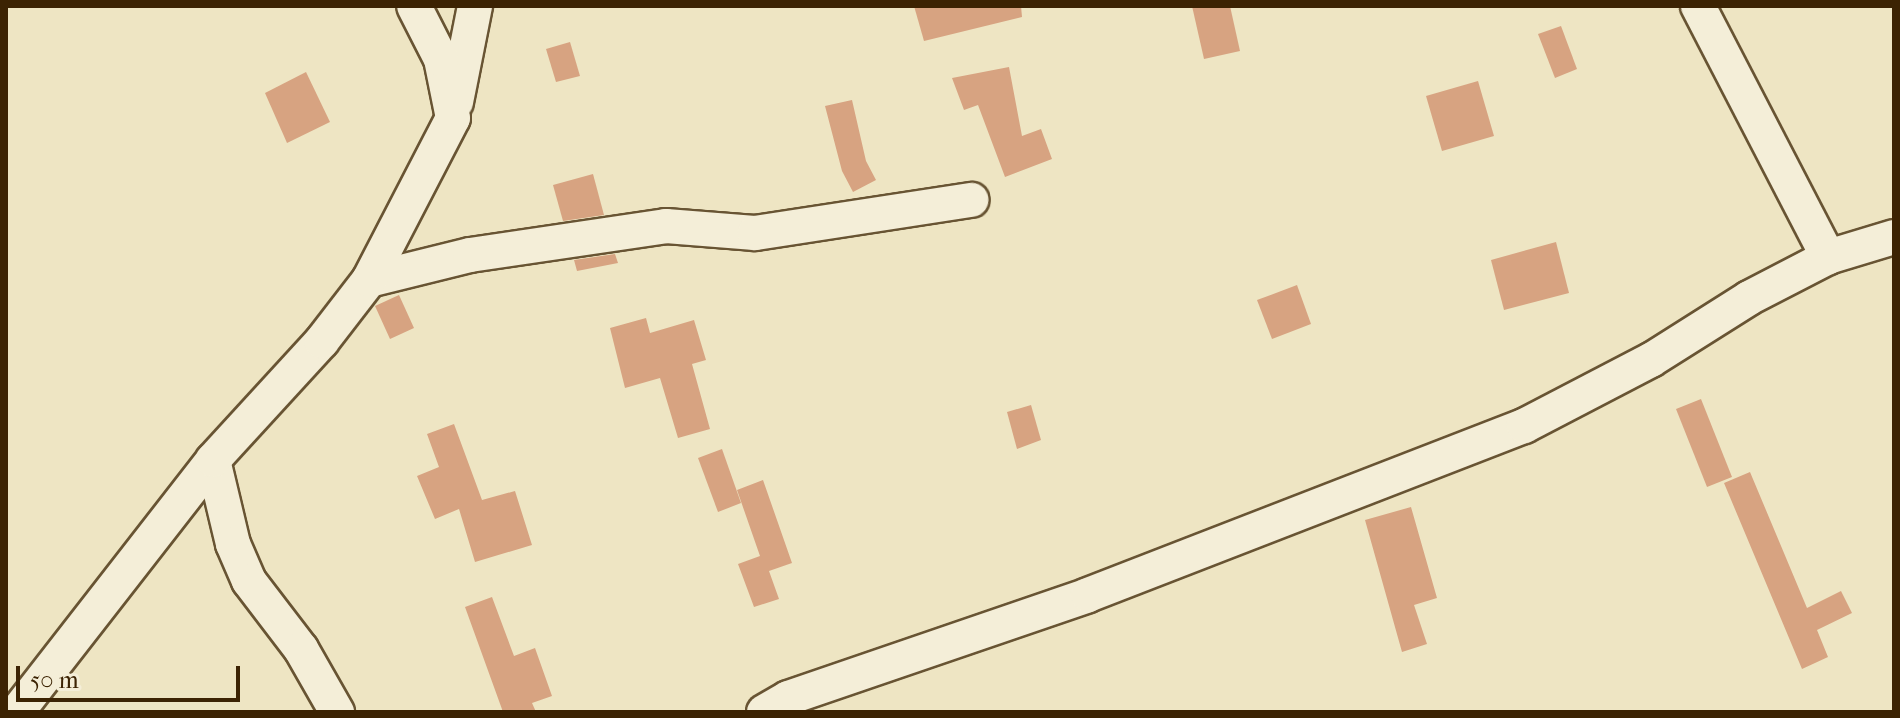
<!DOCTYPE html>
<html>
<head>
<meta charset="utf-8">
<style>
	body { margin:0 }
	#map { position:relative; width:1900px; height:718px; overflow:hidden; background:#eee5c3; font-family:"IM FELL French Canon",serif }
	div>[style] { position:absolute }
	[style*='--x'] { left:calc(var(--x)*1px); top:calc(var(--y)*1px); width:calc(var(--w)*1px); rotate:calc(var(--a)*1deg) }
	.building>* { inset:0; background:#d7a381 }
	.roads { filter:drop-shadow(2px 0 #685433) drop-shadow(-2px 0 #685433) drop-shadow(0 2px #685433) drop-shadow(0 -2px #685433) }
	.minor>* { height:34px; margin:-17px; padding:0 17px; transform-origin:17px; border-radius:17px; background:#f4eed8 }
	span { translate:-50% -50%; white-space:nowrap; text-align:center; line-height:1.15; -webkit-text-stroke:6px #f4eed8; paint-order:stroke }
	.frame { position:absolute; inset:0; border:8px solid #3c2303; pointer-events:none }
	.scale { position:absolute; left:16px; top:666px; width:224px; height:36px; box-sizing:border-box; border:4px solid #3c2303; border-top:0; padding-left:10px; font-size:24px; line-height:28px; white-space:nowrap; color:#3c2303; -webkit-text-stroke:6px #f4eed8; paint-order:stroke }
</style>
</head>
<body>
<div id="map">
	<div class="building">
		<div style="clip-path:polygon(914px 6px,1021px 6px,1022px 17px,924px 41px)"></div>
		<div style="clip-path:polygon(1192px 6px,1230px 6px,1240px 51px,1204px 59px)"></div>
		<div style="clip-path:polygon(1561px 26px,1577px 69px,1555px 78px,1538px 34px)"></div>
		<div style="clip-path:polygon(570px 42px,580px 76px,556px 82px,546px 49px)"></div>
		<div style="clip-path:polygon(1009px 67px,1022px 136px,1041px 129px,1052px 159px,1005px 177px,978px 105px,964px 110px,952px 78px)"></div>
		<div style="clip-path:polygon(306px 72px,330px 122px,287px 143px,265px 93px)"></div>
		<div style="clip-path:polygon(1478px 81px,1494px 136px,1442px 151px,1426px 96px)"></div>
		<div style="clip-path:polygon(852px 100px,866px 161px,876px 180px,853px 192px,842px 171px,825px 106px)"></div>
		<div style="clip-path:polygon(593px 174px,604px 215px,563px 221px,553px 185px)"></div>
		<div style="clip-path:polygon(1556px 242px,1569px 293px,1504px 310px,1491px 260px)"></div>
		<div style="clip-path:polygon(615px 254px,618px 263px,577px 271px,574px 260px)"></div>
		<div style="clip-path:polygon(1297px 285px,1311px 324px,1272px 339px,1257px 300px)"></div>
		<div style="clip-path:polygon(399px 295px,414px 328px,390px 339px,375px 306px)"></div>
		<div style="clip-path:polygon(646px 318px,650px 333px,694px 320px,706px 360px,692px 364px,710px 429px,678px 438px,660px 378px,625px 388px,610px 328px)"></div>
		<div style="clip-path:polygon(1701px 399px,1732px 477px,1707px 487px,1676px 409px)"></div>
		<div style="clip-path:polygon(1031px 405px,1041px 440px,1017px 449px,1007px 412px)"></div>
		<div style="clip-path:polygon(454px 424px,482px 500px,515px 491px,532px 545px,475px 562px,459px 509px,435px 519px,417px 476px,439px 467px,427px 434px)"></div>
		<div style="clip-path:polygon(722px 449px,741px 503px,718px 512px,698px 458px)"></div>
		<div style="clip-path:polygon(1750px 472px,1807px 608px,1841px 591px,1852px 613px,1817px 630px,1828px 657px,1802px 669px,1724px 483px)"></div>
		<div style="clip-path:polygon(763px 480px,792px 563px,769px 571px,779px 599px,754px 607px,738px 564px,760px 556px,737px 490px)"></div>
		<div style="clip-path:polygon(1411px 507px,1437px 598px,1414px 605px,1427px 644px,1402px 652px,1365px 520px)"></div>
		<div style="clip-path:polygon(492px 597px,514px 656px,535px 648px,552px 696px,532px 703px,536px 712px,503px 712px,465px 607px)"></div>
	</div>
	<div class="roads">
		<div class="minor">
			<div style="--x:1698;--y:6;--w:283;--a:62.6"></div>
			<div style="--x:456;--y:102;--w:98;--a:-78.8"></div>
			<div style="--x:369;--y:280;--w:104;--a:-13.9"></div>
			<div style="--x:470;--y:255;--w:198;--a:-8.4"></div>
			<div style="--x:666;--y:226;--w:89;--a:4.5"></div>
			<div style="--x:755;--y:233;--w:219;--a:-8.7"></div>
			<div style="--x:213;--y:460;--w:86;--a:76.6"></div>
			<div style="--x:233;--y:544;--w:40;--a:66.6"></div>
			<div style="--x:249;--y:581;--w:86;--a:52.6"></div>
			<div style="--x:301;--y:649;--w:73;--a:60.3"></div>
			<div style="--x:17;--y:712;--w:319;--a:-52.1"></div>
			<div style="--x:213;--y:460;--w:161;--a:-47.5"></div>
			<div style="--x:322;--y:341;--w:77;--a:-52.4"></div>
			<div style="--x:369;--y:280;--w:182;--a:-62.6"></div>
			<div style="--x:453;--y:118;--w:60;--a:-101.5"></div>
			<div style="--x:441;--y:59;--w:59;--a:-117"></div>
			<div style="--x:764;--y:712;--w:28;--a:-30"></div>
			<div style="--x:788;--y:698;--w:317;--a:-18.9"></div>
			<div style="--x:1088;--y:595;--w:468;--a:-21.2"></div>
			<div style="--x:1524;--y:426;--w:143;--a:-27.5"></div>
			<div style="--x:1651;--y:360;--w:116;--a:-32.3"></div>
			<div style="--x:1749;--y:298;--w:89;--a:-27.4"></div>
			<div style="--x:1828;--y:257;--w:69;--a:-16.9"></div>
		</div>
	</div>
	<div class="frame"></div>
	<div class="scale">50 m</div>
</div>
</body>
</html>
